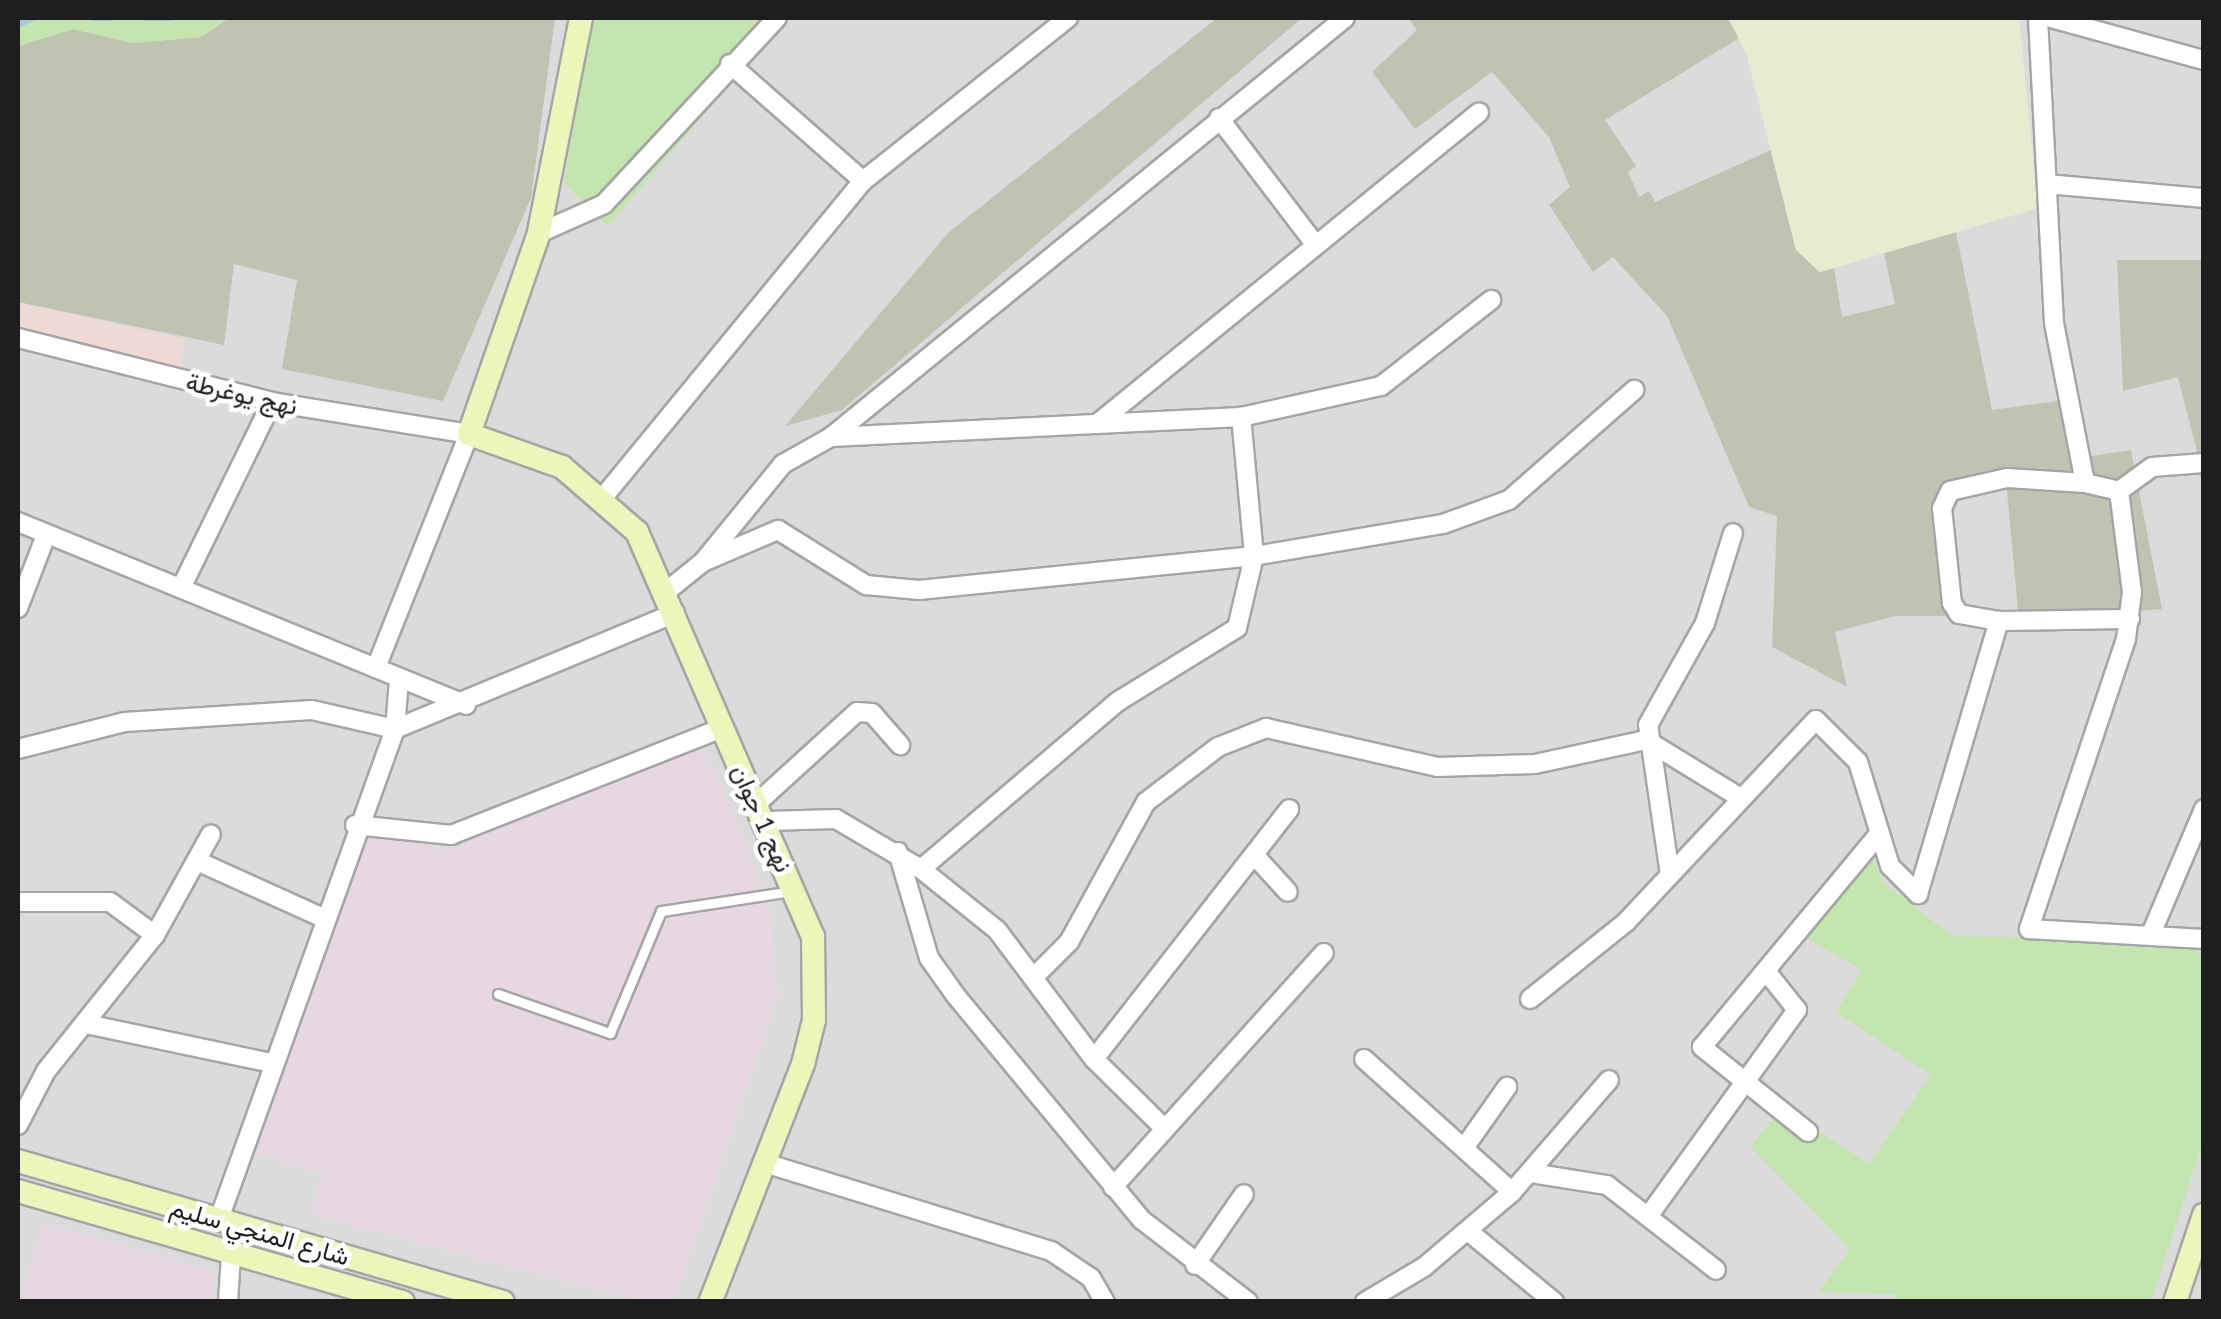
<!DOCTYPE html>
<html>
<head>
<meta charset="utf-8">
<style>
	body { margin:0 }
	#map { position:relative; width:2221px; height:1319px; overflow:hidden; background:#efede5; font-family:Lato,Vazirmatn,sans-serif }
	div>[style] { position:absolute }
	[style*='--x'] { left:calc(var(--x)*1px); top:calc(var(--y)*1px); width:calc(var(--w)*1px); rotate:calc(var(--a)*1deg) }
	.residential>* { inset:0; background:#dcdbdb }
	.commercial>* { inset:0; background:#efd9d5 }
	.industrial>* { inset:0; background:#e7d7e2 }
	.construction>* { inset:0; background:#c0c3b1 }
	.farmland>* { inset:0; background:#e7ecd1 }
	.grass>* { inset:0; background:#c2e6ad }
	.stream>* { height:6px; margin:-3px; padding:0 3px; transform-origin:3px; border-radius:3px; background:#a7c8da }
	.roads { filter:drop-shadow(2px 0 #a5a5a5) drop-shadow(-2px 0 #a5a5a5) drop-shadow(0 2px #a5a5a5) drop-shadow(0 -2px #a5a5a5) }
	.lane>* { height:9px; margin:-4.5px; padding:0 4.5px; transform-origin:4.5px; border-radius:4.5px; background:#fff }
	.street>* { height:18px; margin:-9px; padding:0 9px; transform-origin:9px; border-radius:9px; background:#fff }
	.secondary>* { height:22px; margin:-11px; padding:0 11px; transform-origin:11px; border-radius:11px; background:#ecf6bb }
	span { translate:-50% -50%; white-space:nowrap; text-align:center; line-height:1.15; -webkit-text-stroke:9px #fff; paint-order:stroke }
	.street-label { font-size:25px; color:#1e1e1e }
	.frame { position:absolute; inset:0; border:20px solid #1e1e1e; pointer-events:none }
</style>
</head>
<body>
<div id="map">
	<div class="residential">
		<div style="clip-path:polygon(18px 18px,1728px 18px,1746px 53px,2037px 208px,2019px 18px,2203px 18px,2203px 1301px,18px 1301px)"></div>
	</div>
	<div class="commercial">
		<div style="clip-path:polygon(18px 302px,184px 339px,181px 376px,18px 341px)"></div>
	</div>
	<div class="industrial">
		<div style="clip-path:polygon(700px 737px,768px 899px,778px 995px,674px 1301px,641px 1301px,311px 1214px,323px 1174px,256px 1154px,371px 826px,446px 852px)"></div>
		<div style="clip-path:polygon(44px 1223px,214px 1271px,214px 1301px,20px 1301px)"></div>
	</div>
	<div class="construction">
		<div style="clip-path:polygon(229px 18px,555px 18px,531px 198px,443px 401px,282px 369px,297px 280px,234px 264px,224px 345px,18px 302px,18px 46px,73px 29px,133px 43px,201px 37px)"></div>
		<div style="clip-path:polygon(1217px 18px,1302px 18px,842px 410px,785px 426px,948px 233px)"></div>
		<div style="clip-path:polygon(1408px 18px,1728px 18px,1739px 38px,1605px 120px,1636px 166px,1628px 172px,1639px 197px,1649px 191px,1655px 202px,1771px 150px,1796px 249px,1819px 272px,1834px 268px,1842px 317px,1895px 304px,1884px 253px,1956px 232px,1992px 410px,2079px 398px,2091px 456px,2131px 450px,2162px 609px,2019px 622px,2006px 480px,1946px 489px,1962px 616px,1895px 616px,1835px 632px,1847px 687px,1772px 647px,1777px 516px,1749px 507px,1667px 316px,1613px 257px,1593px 272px,1549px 205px,1570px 187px,1549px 137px,1492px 72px,1415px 129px,1372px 72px,1417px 30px)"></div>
		<div style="clip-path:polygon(2117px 260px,2203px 260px,2203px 475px,2178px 377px,2123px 391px)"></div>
	</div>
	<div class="farmland">
		<div style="clip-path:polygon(1728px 18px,2019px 18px,2038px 208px,1820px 272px,1796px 250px,1746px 53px)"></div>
	</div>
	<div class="grass">
		<div style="clip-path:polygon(18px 18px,229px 18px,201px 37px,132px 43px,73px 29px,18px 46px)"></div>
		<div style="clip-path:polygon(592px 18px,787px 18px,608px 226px,564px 183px)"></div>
		<div style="clip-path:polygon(1869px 850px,1884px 883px,1952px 936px,2203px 940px,2203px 1141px,2151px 1301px,1896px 1302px,1895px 1294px,1819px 1292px,1850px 1249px,1751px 1147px,1781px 1107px,1869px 1164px,1931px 1075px,1836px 1012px,1862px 970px,1801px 935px)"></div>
	</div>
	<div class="stream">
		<div style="--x:93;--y:18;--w:18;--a:0"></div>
		<div style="--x:144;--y:18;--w:28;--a:0"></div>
		<div style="--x:18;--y:25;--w:17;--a:-25"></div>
	</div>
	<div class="roads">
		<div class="lane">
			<div style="--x:498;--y:994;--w:119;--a:19.2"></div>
			<div style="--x:610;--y:1033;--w:132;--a:-67.3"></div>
			<div style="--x:661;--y:911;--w:132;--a:-8.7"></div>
		</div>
		<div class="street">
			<div style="--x:2038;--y:18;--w:305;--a:87"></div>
			<div style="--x:2054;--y:323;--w:163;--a:79"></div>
			<div style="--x:2085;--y:483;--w:35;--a:13"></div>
			<div style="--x:2051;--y:18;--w:159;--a:15.4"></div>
			<div style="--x:730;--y:64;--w:177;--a:41.3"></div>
			<div style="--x:1219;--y:118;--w:153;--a:52.7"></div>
			<div style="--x:2047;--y:184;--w:158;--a:5.1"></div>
			<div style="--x:539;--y:233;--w:71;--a:-24"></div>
			<div style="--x:604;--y:204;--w:254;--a:-47.1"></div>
			<div style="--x:18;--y:338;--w:262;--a:14.1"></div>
			<div style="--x:272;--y:402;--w:200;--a:9.2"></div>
			<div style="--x:469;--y:434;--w:252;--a:111.7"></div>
			<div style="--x:1097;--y:424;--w:144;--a:-2.8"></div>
			<div style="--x:1241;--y:417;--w:143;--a:-12.5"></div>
			<div style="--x:1381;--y:386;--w:140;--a:-38"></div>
			<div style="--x:831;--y:437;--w:663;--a:-39.19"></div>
			<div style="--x:2085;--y:483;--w:78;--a:-176.3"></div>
			<div style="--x:2007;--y:478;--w:58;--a:167.2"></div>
			<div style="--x:1950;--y:491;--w:19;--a:115"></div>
			<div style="--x:1942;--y:508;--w:96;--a:84"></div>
			<div style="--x:1952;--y:603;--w:13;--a:58"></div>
			<div style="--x:1959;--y:614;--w:41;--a:9.9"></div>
			<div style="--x:1999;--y:621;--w:131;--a:-0.9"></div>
			<div style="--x:2119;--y:491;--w:102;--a:82.7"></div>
			<div style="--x:2132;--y:592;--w:47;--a:97.3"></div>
			<div style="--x:2126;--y:639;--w:306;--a:108.5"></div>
			<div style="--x:2029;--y:929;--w:175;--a:3.3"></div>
			<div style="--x:2119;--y:491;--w:41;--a:-36"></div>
			<div style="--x:2152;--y:467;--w:52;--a:-4.4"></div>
			<div style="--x:605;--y:495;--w:406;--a:-50.6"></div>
			<div style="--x:863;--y:181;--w:262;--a:-38.5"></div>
			<div style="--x:18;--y:522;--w:484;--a:22.2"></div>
			<div style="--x:703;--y:562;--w:82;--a:-23.1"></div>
			<div style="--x:778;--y:530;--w:104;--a:32"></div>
			<div style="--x:866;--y:585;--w:53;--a:5.4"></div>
			<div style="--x:919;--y:590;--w:337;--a:-5.8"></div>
			<div style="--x:1254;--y:556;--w:192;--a:-9.6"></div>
			<div style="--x:1443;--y:524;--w:70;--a:-20"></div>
			<div style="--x:1509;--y:500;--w:167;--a:-41.3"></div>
			<div style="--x:181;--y:588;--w:207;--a:-63.9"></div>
			<div style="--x:667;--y:591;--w:46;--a:-38.9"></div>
			<div style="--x:703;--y:562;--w:127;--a:-50.8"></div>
			<div style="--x:783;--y:464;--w:55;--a:-29.4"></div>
			<div style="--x:831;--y:437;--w:266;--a:-2.8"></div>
			<div style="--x:1097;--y:424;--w:493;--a:-39.2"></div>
			<div style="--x:18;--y:608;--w:78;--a:-69"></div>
			<div style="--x:18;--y:749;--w:110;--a:-14.2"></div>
			<div style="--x:125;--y:722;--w:187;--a:-3.7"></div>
			<div style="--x:312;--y:710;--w:85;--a:12.9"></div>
			<div style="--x:395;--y:729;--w:303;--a:-22.5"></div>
			<div style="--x:757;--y:803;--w:135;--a:-42.3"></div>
			<div style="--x:857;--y:712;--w:15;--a:4"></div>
			<div style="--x:872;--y:713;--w:43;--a:48.8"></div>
			<div style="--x:768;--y:821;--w:68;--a:-1.7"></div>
			<div style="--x:836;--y:819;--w:99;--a:30.5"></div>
			<div style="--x:921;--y:869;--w:257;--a:-40.4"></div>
			<div style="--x:1117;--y:702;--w:141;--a:-31.7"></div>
			<div style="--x:1237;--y:628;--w:74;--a:-76.7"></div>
			<div style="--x:1254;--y:556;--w:140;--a:-95.3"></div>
			<div style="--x:355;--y:825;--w:97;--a:5.9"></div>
			<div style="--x:451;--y:835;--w:292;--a:-21.5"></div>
			<div style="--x:898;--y:852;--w:110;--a:73.7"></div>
			<div style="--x:929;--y:958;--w:47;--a:54.6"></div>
			<div style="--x:956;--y:996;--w:291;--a:50.3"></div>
			<div style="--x:1142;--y:1220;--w:134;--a:37.7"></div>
			<div style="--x:1256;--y:857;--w:47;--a:47.6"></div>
			<div style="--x:197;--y:861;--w:136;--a:24.3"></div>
			<div style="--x:921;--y:869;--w:97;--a:38.8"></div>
			<div style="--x:997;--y:930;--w:161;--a:53.1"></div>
			<div style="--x:1094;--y:1059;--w:97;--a:44.6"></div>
			<div style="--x:1670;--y:875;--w:152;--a:-98.3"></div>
			<div style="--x:1648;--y:725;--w:117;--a:-60.8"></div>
			<div style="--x:1705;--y:623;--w:94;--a:-72.7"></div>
			<div style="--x:18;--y:902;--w:92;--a:0"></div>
			<div style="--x:110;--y:902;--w:56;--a:36.3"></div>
			<div style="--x:2151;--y:934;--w:136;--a:-67"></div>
			<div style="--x:1037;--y:974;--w:45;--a:-45"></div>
			<div style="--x:1069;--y:942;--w:160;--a:-61.2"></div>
			<div style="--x:1146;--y:802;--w:91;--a:-37.4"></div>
			<div style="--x:1218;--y:747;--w:52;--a:-21.6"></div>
			<div style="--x:1266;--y:728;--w:175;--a:12.8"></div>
			<div style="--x:1437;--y:767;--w:98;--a:-1.8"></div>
			<div style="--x:1535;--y:764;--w:114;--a:-12.2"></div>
			<div style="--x:1646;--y:740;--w:109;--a:31.5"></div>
			<div style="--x:1530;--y:999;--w:123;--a:-38.7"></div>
			<div style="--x:1626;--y:922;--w:277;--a:-46.8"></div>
			<div style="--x:1816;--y:720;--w:59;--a:45"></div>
			<div style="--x:1858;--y:762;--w:109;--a:72.9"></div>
			<div style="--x:1890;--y:866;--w:40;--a:45"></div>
			<div style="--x:1918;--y:894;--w:285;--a:-73.5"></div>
			<div style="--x:91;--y:1025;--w:185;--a:11.9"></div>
			<div style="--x:1094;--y:1059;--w:317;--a:-52"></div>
			<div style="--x:1364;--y:1059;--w:199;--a:41.9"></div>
			<div style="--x:18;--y:1125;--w:61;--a:-62.6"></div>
			<div style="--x:46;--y:1071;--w:174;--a:-51.3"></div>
			<div style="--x:155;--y:935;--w:115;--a:-61"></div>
			<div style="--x:1808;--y:1132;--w:136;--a:-141.3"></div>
			<div style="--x:1702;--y:1047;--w:276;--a:-50.3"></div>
			<div style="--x:1464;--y:1148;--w:75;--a:-54.8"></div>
			<div style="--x:768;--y:1164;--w:296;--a:17.1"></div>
			<div style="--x:1051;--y:1251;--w:48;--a:34"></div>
			<div style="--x:1091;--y:1278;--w:28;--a:60"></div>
			<div style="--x:1531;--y:1173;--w:77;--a:9"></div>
			<div style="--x:1607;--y:1185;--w:138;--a:37.9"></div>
			<div style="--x:1113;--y:1187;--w:315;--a:-48"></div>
			<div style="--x:1652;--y:1211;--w:248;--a:-54.2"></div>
			<div style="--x:1797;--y:1010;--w:50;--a:-128.5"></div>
			<div style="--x:219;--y:1219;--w:521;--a:-70.24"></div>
			<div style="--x:395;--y:729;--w:50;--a:-85.4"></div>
			<div style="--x:1468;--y:1231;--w:112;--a:39.5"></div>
			<div style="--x:1195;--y:1265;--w:86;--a:-55.4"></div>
			<div style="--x:228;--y:1302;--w:78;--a:-86.3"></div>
			<div style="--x:1365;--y:1302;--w:69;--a:-30.7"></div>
			<div style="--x:1424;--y:1267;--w:116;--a:-40.4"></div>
			<div style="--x:1512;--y:1192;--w:148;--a:-49.1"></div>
		</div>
		<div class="secondary">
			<div style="--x:581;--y:18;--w:219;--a:101.1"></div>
			<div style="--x:539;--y:233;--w:213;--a:109.2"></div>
			<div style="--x:469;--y:434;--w:99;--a:19.5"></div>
			<div style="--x:562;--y:467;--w:99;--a:40.9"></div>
			<div style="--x:637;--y:532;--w:441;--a:66.5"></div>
			<div style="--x:813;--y:936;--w:84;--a:89.3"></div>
			<div style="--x:814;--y:1020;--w:45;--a:104"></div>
			<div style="--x:803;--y:1064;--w:256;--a:111.3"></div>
			<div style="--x:18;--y:1161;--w:505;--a:16.21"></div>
			<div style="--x:18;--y:1191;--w:401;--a:16.1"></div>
			<div style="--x:2175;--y:1302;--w:92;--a:-71.6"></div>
		</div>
	</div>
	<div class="street-label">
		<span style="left:242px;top:393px;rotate:13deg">نهج يوغرطة</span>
		<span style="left:763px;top:818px;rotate:66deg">نهج 1 جوان</span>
		<span style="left:260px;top:1231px;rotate:16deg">شارع المنجي سليم</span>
	</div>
	<div class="frame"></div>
</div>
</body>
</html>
